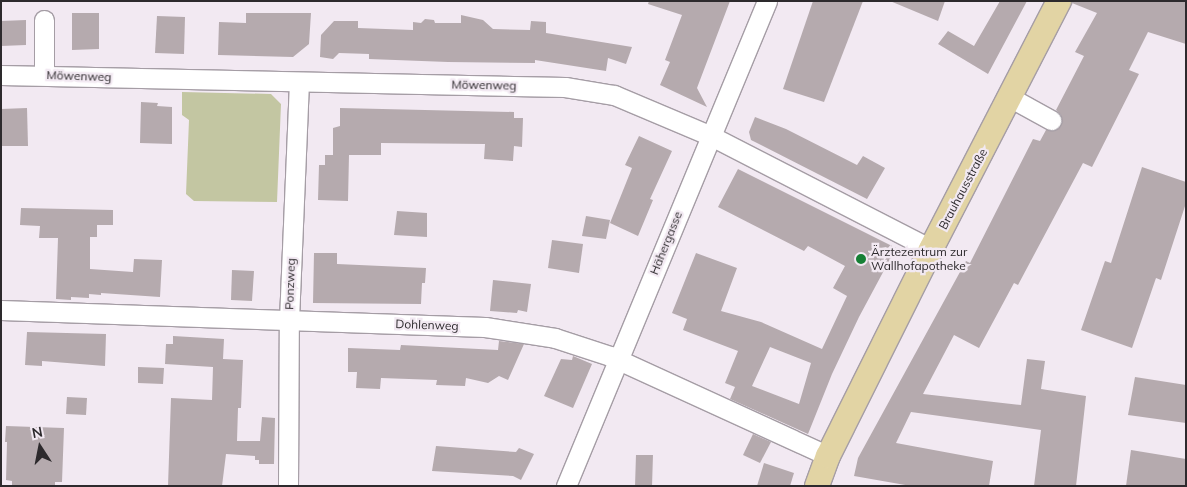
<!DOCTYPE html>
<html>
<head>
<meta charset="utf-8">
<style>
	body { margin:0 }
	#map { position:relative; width:1187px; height:487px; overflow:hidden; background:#f2e9f2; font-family:Mulish,sans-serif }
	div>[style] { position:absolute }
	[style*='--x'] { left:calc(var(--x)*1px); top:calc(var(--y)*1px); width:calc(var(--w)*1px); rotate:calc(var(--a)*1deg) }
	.green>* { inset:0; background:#c3c6a2 }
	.building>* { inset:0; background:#b5aaae }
	.roads { filter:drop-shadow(1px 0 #a59da5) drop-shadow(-1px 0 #a59da5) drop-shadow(0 1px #a59da5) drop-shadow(0 -1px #a59da5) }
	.minor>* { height:19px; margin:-9.5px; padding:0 9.5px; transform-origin:9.5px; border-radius:9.5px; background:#fff }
	.major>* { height:24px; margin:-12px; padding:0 12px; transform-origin:12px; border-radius:12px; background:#e2d4a4 }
	.dots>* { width:14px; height:14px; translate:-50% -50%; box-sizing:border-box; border:2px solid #f2e9f2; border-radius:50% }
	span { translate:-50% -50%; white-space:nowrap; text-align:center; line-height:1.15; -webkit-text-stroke:4.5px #f2e9f2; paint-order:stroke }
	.street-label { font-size:12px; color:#2d2a2d }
	.poi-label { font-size:12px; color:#2d2a2d }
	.left { translate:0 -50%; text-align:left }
	.frame { position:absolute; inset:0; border:2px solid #2d2a2d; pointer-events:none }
	.north { position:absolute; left:15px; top:422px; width:50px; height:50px; -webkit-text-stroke:4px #f2e9f2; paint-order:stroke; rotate:349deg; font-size:14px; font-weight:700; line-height:20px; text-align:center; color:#2d2a2d }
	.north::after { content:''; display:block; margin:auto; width:18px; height:22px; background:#2d2a2d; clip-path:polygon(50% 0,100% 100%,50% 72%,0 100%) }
</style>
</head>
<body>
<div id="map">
	<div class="green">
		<div style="clip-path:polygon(182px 92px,271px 94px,281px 104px,277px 202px,194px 201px,186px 194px,189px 120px,182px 115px)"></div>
	</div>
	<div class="building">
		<div style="clip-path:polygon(649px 1px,730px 1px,697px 88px,707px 107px,660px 85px,670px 62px,665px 60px,682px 15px,648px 4px)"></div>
		<div style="clip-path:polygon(813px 1px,863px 1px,824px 102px,783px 89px)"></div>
		<div style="clip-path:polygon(890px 1px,945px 1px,938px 21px)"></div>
		<div style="clip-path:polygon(1000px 1px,1027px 1px,988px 74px,938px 44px,948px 31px,974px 46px)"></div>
		<div style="clip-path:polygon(1073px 1px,1186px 1px,1186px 44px,1148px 32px,1129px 70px,1139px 74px,1092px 167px,1083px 163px,1018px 285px,1014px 283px,979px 348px,954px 335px,923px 394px,1021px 405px,1027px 359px,1045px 361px,1041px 389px,1086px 396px,1076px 486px,1034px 486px,1041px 430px,911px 412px,896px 443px,993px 461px,989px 486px,911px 486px,854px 476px,858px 458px,966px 261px,970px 263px,1033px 139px,1040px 141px,1046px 130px,1056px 130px,1061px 125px,1061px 115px,1056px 110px,1084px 56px,1075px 52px,1097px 13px,1072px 3px)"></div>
		<div style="clip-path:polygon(72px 13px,99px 13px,99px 49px,72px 50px)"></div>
		<div style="clip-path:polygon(246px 13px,311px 13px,309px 44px,293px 57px,218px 55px,219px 22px,246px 23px)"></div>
		<div style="clip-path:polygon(461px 15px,483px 20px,493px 29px,530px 30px,531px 21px,546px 22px,546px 33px,632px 47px,626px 64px,608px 58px,606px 71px,535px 60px,535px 63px,448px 62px,369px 59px,369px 54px,339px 53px,333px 59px,320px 57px,321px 35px,334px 21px,358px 21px,358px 28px,413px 30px,413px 22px,421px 23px,425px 19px,434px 20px,435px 23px,461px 23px)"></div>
		<div style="clip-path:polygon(157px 16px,185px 17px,184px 54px,155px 53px)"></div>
		<div style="clip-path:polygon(26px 20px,26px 45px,1px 46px,1px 21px)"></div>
		<div style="clip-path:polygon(141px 102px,158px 103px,157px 106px,172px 107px,172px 144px,140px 143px)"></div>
		<div style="clip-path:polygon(27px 108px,28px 146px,1px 146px,1px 109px)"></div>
		<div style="clip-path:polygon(340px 108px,514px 112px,514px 118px,523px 118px,522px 147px,514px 146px,513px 161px,484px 159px,485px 144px,381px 143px,381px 155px,349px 155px,348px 201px,318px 200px,319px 165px,325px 165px,325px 155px,333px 155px,333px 128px,340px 126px)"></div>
		<div style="clip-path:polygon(755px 117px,786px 129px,857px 165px,863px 156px,885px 168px,867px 199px,751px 140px,749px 132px)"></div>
		<div style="clip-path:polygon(639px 136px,672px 151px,650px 199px,653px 200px,638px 236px,610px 223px,632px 168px,625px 165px)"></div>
		<div style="clip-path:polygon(1142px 167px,1186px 182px,1186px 203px,1161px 280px,1156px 278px,1132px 348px,1081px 330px,1105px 261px,1111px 263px)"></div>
		<div style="clip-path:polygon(evenodd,738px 169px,896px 248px,859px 317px,832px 374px,808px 434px,730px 399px,735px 387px,725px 383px,738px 351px,683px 330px,687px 319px,672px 313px,696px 253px,737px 268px,721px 311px,761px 322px,822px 349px,847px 296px,833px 288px,845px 266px,808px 246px,804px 251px,718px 207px,738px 169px,770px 347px,811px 363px,799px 404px,752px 386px,770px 347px)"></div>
		<div style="clip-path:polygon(21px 208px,113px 210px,113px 225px,97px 225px,97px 237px,90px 237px,90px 269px,133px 272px,134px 259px,162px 260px,160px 297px,101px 293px,101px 295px,89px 294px,89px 298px,71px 297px,71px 300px,56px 299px,58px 238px,39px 238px,40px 226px,20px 225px)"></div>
		<div style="clip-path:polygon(397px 211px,427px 213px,427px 237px,394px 235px)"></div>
		<div style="clip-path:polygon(586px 216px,610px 220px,606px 239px,582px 236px)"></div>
		<div style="clip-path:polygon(552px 240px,583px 244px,579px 273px,548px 268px)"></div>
		<div style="clip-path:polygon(314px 253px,337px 253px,337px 264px,426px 268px,425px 283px,422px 283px,421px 304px,313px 303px)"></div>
		<div style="clip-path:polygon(232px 270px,254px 271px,252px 301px,231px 300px)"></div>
		<div style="clip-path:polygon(493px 280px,531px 284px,527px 312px,518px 310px,517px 313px,490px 311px)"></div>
		<div style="clip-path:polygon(27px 332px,106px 334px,105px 366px,42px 361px,42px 366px,25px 365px)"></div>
		<div style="clip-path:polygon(173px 336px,224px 339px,223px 359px,243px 360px,241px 408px,238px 408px,237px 441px,260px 441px,262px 417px,275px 418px,274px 464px,259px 464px,259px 460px,255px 460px,255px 456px,226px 454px,222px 486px,168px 486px,171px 398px,212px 400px,213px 367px,165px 364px,166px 344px,173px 344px)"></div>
		<div style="clip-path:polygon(499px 341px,524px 344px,508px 380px,499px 376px,488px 383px,466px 378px,465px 386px,436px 385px,437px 380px,381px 378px,380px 389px,356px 388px,357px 372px,348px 372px,348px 348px,400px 350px,401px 345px,498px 350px)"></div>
		<div style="clip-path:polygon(573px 356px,592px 364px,573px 408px,544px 396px,561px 359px,572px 360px)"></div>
		<div style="clip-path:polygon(138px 367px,164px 368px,163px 384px,138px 383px)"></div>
		<div style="clip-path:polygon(1135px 377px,1186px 385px,1186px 423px,1128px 415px)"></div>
		<div style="clip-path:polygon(67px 397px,87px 398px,86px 415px,66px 414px)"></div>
		<div style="clip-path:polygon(6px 426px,64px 428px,62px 482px,55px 482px,55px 486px,12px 486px,12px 481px,6px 480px,7px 442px,5px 442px)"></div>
		<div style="clip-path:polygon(753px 434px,771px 442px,760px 463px,743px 455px)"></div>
		<div style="clip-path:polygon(436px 446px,516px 452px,519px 448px,534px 454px,521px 480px,513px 476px,432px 471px)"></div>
		<div style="clip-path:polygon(1131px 450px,1186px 459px,1186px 486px,1126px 486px)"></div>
		<div style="clip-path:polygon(636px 455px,653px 455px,652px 486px,635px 486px)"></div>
		<div style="clip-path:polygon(764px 463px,794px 473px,790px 486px,757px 486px)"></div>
	</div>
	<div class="roads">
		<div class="minor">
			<div style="--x:44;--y:74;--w:54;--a:-90"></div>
			<div style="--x:1;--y:75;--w:564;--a:1.22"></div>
			<div style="--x:565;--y:87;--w:50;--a:9.3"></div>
			<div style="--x:614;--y:95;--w:105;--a:22.9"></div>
			<div style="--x:711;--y:136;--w:247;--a:27.2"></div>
			<div style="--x:1011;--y:98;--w:46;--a:28.8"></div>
			<div style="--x:1;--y:310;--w:484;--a:2"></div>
			<div style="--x:485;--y:327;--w:71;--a:8.9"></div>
			<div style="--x:555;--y:338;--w:58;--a:18.1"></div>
			<div style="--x:610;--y:356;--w:240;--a:24.6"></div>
			<div style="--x:288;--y:486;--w:166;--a:-89.7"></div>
			<div style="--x:289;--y:320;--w:238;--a:-87.6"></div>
			<div style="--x:566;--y:486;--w:525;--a:-67.49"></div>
		</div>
		<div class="major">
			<div style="--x:817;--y:486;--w:32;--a:-70"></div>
			<div style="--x:828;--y:456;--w:231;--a:-63.5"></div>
			<div style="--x:931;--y:249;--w:279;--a:-62.7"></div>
		</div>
	</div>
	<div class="dots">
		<div style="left:861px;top:259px;background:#168035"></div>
	</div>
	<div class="street-label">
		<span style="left:79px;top:76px;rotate:2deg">Möwenweg</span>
		<span style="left:484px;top:85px;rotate:1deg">Möwenweg</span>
		<span style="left:963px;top:189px;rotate:-62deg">Brauhausstraße</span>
		<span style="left:666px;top:243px;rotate:-68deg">Hähergasse</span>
		<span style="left:290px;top:284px;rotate:-88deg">Ponzweg</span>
		<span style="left:427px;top:325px;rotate:2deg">Dohlenweg</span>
	</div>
	<div class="poi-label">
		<span class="left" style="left:871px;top:259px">Ärztezentrum zur<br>Wallhofapotheke</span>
	</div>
	<div class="frame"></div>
	<div class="north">N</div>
</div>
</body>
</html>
